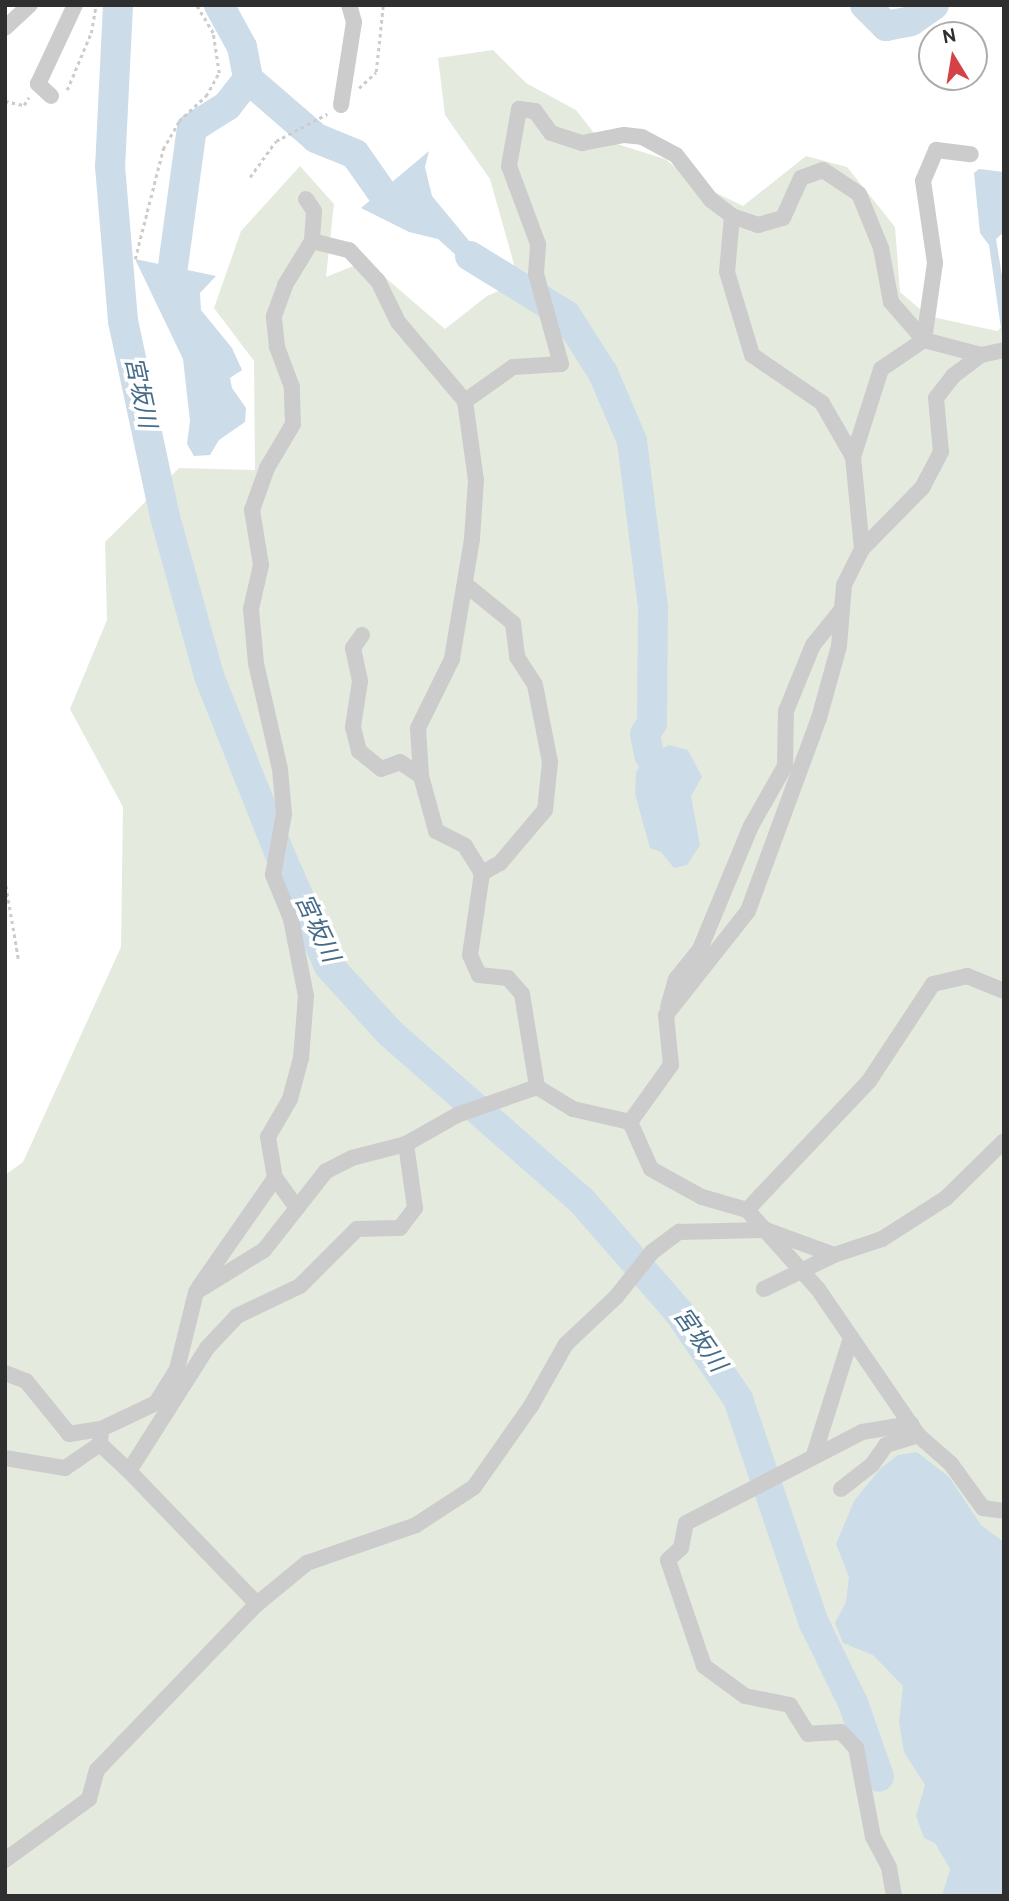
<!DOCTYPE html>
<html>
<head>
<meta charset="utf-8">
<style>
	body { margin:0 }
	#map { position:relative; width:1009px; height:1901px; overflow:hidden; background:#fff; font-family:Overpass,"Noto Sans JP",sans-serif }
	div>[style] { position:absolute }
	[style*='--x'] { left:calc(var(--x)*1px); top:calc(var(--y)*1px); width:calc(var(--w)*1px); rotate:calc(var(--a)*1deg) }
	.green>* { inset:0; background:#e4ebde }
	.water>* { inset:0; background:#ccdce9 }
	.river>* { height:30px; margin:-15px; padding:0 15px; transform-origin:15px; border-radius:15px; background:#ccdce9 }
	.path>* { height:2.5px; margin-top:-1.25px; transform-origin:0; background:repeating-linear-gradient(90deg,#ccc 0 3.5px,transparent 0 7px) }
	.minor>* { height:16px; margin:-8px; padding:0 8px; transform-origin:8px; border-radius:8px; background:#ccc }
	span { translate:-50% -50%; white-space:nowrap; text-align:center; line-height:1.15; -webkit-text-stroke:7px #fff; paint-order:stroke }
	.water-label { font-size:24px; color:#446c89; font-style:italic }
	.frame { position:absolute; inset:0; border:7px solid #2f2f2f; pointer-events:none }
	.north { position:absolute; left:918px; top:21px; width:70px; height:70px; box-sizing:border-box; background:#fff; border:2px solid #acacac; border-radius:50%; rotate:349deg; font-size:19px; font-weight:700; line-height:28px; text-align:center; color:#2f2f2f }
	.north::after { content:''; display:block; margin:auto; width:24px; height:32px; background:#d54147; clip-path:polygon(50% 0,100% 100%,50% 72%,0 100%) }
</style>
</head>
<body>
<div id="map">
	<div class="green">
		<div style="clip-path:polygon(493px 50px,526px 83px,576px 110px,598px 138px,665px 159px,696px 183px,743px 206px,806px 156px,847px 167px,895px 227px,900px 292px,928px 316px,997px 331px,1004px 325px,1004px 1896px,5px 1896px,5px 1175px,23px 1162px,121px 947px,123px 807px,70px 709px,107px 620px,105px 542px,179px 468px,255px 470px,254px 361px,214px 308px,241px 231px,300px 166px,334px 204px,326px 277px,366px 261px,445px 329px,487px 296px,519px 282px,490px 179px,445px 115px,438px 58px)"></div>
	</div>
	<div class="water">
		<div style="clip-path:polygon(429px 151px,425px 167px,432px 196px,475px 248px,470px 256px,457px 256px,438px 239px,409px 232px,361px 208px)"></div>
		<div style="clip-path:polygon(979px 169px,1004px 172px,1004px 232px,996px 239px,1003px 282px,1003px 342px,989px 245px,980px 233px,974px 173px)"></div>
		<div style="clip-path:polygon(135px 259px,216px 276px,200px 293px,201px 310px,232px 348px,242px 370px,230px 378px,232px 388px,246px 408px,245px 422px,219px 440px,210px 455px,194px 456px,187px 444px,190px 421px,183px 359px)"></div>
		<div style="clip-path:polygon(669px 745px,688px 750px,702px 777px,691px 796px,700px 845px,687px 865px,674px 868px,661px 852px,650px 848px,635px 794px,636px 772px,644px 758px)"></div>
		<div style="clip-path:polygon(917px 1452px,949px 1477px,981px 1525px,1004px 1542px,1004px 1896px,942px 1896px,950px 1869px,935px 1843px,924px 1838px,916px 1816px,925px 1785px,904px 1752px,899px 1722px,903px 1686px,873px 1655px,843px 1643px,835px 1623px,846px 1602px,849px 1577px,836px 1544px,854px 1501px,880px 1469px,898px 1455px)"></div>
	</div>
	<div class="river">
		<div style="--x:118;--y:5;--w:161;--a:92.8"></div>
		<div style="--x:110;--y:166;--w:156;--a:85.2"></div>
		<div style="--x:123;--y:321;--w:200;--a:77.9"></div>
		<div style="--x:165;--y:517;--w:165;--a:74.5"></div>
		<div style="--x:209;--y:676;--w:189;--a:68.3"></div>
		<div style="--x:279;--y:852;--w:124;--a:66.3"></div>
		<div style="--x:329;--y:966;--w:91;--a:47.7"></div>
		<div style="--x:390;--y:1033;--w:254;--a:41.2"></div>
		<div style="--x:581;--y:1200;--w:147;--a:48.9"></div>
		<div style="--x:678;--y:1311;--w:107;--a:55.7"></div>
		<div style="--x:738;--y:1399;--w:237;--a:71.3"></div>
		<div style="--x:814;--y:1623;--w:89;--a:64"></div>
		<div style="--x:853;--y:1703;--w:78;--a:70.6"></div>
		<div style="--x:219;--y:5;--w:48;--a:61.3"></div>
		<div style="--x:242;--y:47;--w:33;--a:79"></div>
		<div style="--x:248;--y:79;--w:90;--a:40.9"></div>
		<div style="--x:316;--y:138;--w:42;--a:22.3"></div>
		<div style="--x:355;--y:154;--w:45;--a:54.9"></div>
		<div style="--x:865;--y:5;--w:30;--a:45"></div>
		<div style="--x:886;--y:26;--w:25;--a:-11"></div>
		<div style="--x:911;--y:21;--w:28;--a:-35"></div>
		<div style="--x:470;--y:256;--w:113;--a:31.6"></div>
		<div style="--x:566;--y:315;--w:69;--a:57.5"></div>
		<div style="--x:603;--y:373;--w:74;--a:66.9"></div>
		<div style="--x:632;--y:441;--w:167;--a:82.8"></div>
		<div style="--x:653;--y:607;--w:116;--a:90.5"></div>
		<div style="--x:652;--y:723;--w:13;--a:122"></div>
		<div style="--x:645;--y:734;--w:21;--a:79"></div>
		<div style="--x:173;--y:266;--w:139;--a:-82.2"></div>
		<div style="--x:192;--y:128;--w:41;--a:-32.2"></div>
		<div style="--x:227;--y:106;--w:34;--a:-52"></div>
	</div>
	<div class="path">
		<div style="--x:359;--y:88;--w:23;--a:-43"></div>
		<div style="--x:376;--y:72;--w:67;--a:-84"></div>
		<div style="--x:67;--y:90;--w:62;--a:-67.2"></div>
		<div style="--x:91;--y:33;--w:28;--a:-80"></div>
		<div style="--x:5;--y:101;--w:19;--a:12"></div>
		<div style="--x:24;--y:105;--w:9;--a:-58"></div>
		<div style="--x:250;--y:177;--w:44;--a:-54.2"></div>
		<div style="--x:276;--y:141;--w:58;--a:-27.9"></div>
		<div style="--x:135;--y:259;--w:114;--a:-75.7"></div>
		<div style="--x:163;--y:149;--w:32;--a:-60"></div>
		<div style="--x:179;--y:121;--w:37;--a:-43"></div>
		<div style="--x:206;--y:96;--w:26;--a:-61"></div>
		<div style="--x:219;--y:73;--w:40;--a:-98.5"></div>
		<div style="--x:213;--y:33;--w:33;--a:-121"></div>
		<div style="--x:5;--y:879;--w:84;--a:80.4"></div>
	</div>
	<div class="minor">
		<div style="--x:5;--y:28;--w:34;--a:-43"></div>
		<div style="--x:51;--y:96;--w:18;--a:-137"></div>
		<div style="--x:38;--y:84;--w:87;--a:-64.9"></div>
		<div style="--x:341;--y:105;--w:84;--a:-81.1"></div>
		<div style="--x:354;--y:22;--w:18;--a:-106"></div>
		<div style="--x:306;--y:199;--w:14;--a:56"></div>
		<div style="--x:314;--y:211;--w:30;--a:94"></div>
		<div style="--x:732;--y:216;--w:28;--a:19"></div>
		<div style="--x:758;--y:225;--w:26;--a:-16"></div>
		<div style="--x:783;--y:218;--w:44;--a:-65.8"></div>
		<div style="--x:801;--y:178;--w:23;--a:-20"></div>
		<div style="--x:823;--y:170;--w:43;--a:33.7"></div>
		<div style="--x:859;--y:194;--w:58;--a:67.8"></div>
		<div style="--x:881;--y:248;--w:55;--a:79.5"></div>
		<div style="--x:891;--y:302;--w:50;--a:49"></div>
		<div style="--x:924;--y:340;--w:59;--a:14.7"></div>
		<div style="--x:981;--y:355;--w:24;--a:-12"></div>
		<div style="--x:465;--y:401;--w:59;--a:-35.3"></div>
		<div style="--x:513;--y:367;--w:48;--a:-3.6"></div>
		<div style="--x:561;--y:364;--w:93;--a:-105.5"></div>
		<div style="--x:536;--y:274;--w:30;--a:-86"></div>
		<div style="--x:538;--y:244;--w:83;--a:-110.4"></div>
		<div style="--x:509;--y:166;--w:58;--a:-80"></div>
		<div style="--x:519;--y:109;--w:16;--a:7"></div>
		<div style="--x:535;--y:111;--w:27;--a:54"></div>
		<div style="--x:551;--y:133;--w:33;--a:18"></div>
		<div style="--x:582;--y:143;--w:43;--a:-10.8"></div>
		<div style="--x:624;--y:135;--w:18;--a:6"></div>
		<div style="--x:642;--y:137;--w:38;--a:28"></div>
		<div style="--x:676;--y:155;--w:57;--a:52.1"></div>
		<div style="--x:711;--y:200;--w:26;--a:37"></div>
		<div style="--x:732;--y:216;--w:56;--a:95.1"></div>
		<div style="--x:727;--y:272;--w:87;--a:73.2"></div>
		<div style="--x:752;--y:355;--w:85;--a:34.4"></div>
		<div style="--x:822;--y:403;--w:62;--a:60.1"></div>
		<div style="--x:853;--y:457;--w:92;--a:84.4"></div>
		<div style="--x:862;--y:549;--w:40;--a:116.6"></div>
		<div style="--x:844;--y:585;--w:61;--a:94.7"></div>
		<div style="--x:839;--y:646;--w:75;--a:105.5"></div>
		<div style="--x:819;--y:718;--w:206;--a:110.2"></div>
		<div style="--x:748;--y:911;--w:132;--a:128.3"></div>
		<div style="--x:666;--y:1015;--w:50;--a:84.3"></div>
		<div style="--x:671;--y:1065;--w:70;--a:125.7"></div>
		<div style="--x:853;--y:457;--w:92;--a:-72.3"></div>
		<div style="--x:881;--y:369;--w:52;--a:-34"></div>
		<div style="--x:924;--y:340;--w:78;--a:-81.9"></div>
		<div style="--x:935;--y:263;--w:83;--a:-98.3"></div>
		<div style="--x:923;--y:181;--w:34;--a:-67"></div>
		<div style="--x:936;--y:150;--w:35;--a:7"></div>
		<div style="--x:862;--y:549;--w:86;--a:-45.5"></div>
		<div style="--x:922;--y:488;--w:41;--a:-62.2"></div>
		<div style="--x:941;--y:452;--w:54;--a:-95.3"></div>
		<div style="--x:936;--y:398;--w:28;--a:-52"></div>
		<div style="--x:953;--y:376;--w:35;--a:-37"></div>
		<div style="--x:465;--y:584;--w:62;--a:39.1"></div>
		<div style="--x:513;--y:623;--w:34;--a:83"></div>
		<div style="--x:517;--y:657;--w:33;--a:57"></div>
		<div style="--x:535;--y:685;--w:78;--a:79"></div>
		<div style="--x:550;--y:762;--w:48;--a:95.9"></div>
		<div style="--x:545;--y:810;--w:70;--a:130.3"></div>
		<div style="--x:500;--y:863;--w:21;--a:151"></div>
		<div style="--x:362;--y:635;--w:16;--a:125"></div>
		<div style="--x:353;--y:648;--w:34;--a:78"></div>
		<div style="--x:360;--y:681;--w:47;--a:98.7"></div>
		<div style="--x:353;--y:727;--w:25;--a:76"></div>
		<div style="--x:359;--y:751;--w:28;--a:39"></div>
		<div style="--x:381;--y:769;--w:20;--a:-20"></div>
		<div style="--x:400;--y:762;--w:25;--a:34"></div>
		<div style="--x:668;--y:1007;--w:29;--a:-74"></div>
		<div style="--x:676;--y:979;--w:38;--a:-51"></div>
		<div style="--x:700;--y:949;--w:133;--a:-67.5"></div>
		<div style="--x:751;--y:826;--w:69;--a:-60.5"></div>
		<div style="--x:785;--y:766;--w:55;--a:-89"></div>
		<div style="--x:786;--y:711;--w:71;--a:-67.8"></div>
		<div style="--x:813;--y:645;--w:46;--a:-51.1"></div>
		<div style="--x:406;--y:1144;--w:59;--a:-29.6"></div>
		<div style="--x:457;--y:1115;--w:85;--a:-19.3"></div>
		<div style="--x:747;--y:1210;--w:178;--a:-46.6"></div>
		<div style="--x:869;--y:1081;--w:116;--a:-56.6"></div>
		<div style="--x:933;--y:984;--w:35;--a:-13"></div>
		<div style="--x:967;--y:976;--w:40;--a:22"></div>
		<div style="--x:834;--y:1255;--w:51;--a:-18.4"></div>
		<div style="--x:882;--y:1239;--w:76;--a:-32.6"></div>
		<div style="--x:946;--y:1198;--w:81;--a:-44.5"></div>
		<div style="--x:199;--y:1287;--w:133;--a:-55.1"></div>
		<div style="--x:5;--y:1373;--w:22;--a:21"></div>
		<div style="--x:26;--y:1381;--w:68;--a:50.9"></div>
		<div style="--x:69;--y:1434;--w:32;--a:-9"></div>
		<div style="--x:100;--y:1444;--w:40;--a:43"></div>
		<div style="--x:129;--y:1471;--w:146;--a:-57.6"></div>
		<div style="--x:207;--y:1348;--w:44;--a:-46.8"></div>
		<div style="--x:237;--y:1316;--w:70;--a:-25.5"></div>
		<div style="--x:300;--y:1286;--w:81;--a:-45"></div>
		<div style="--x:357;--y:1229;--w:43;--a:-1.3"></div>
		<div style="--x:400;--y:1228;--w:25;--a:-53"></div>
		<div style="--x:415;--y:1208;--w:65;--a:-98"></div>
		<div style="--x:406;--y:1144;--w:56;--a:165.5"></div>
		<div style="--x:352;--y:1158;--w:29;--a:153"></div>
		<div style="--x:326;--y:1171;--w:47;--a:128.1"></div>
		<div style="--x:814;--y:1455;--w:120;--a:-72.5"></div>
		<div style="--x:5;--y:1458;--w:61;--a:9.5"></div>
		<div style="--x:65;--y:1468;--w:42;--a:-34.4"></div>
		<div style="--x:100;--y:1444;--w:15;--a:-86"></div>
		<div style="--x:101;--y:1429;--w:61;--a:-25.3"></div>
		<div style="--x:156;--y:1403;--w:40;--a:-58"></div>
		<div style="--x:177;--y:1369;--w:79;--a:-76.1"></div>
		<div style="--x:196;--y:1292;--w:80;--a:-31.7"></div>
		<div style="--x:264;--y:1250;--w:53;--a:-51.8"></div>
		<div style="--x:297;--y:1208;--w:37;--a:-126"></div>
		<div style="--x:275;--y:1178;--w:42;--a:-99.7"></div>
		<div style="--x:268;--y:1137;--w:44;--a:-59.9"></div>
		<div style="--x:290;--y:1099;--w:42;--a:-75"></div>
		<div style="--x:301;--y:1058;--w:62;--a:-85.4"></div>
		<div style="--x:306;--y:996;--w:78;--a:-101"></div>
		<div style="--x:291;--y:919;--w:48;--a:-112.2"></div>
		<div style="--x:273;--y:875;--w:62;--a:-79.8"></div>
		<div style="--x:284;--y:814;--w:45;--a:-95.1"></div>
		<div style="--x:280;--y:769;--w:109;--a:-102.8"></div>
		<div style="--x:256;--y:663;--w:54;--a:-95.3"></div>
		<div style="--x:251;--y:609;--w:45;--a:-77.2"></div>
		<div style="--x:261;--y:565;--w:56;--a:-99.3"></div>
		<div style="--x:252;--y:510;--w:45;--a:-70.3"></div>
		<div style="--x:267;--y:468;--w:51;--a:-59.4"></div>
		<div style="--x:293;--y:424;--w:37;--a:-92"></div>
		<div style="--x:292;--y:387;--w:43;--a:-110.6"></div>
		<div style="--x:277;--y:347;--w:31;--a:-96"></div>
		<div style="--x:274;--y:316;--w:33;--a:-70"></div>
		<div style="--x:285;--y:285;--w:52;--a:-58.5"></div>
		<div style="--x:312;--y:241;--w:38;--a:14"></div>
		<div style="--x:349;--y:250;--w:42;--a:46.9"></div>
		<div style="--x:378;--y:281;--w:46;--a:64"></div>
		<div style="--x:398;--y:322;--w:104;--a:49.7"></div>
		<div style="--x:465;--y:401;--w:80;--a:82.1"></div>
		<div style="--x:476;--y:480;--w:59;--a:93.9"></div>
		<div style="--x:472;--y:539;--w:122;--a:99.5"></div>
		<div style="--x:452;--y:659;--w:77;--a:116.2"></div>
		<div style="--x:418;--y:728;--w:48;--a:86.4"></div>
		<div style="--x:421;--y:776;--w:57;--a:74.7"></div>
		<div style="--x:436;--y:831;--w:33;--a:27"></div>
		<div style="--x:465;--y:846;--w:32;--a:58"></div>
		<div style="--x:482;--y:873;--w:83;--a:98.3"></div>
		<div style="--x:470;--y:955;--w:22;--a:66"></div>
		<div style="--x:479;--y:975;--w:29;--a:6"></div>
		<div style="--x:508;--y:978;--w:21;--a:49"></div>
		<div style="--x:522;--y:994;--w:94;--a:80.8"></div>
		<div style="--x:537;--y:1087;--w:42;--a:31.4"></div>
		<div style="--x:573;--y:1109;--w:58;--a:12.8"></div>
		<div style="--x:630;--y:1122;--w:51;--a:65.9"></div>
		<div style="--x:651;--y:1169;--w:58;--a:28.8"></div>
		<div style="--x:702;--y:1197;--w:47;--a:16.1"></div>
		<div style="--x:747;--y:1210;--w:106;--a:48.1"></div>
		<div style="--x:818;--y:1289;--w:177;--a:55.6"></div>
		<div style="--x:918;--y:1435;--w:44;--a:41.3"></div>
		<div style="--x:951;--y:1464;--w:54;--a:54"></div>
		<div style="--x:983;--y:1508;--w:21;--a:8"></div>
		<div style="--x:841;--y:1489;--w:39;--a:-38"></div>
		<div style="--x:872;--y:1465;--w:24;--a:-55"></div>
		<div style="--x:886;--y:1445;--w:34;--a:-17"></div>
		<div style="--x:257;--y:1604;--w:65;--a:-39.4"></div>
		<div style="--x:307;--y:1563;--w:115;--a:-19.2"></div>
		<div style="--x:416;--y:1525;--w:69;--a:-33.2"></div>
		<div style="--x:474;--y:1487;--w:99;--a:-54.9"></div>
		<div style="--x:531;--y:1406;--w:71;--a:-60.6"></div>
		<div style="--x:566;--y:1344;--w:69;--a:-43.2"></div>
		<div style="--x:616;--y:1297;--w:58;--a:-51.3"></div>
		<div style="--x:652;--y:1252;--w:34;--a:-37"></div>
		<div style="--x:679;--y:1232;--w:87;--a:-1.3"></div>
		<div style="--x:766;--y:1230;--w:72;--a:20.2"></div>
		<div style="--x:834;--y:1255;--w:78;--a:154.1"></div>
		<div style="--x:5;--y:1860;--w:104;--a:-36"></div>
		<div style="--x:89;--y:1799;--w:30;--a:-75"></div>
		<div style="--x:97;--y:1770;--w:231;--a:-46.1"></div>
		<div style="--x:257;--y:1604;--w:185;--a:-133.9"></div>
		<div style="--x:894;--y:1896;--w:29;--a:-100"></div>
		<div style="--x:889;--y:1867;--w:34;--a:-118"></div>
		<div style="--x:873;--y:1837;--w:91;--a:-100.8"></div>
		<div style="--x:856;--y:1748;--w:22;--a:-133"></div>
		<div style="--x:841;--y:1732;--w:33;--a:177"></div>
		<div style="--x:808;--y:1734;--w:34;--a:-122"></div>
		<div style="--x:790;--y:1705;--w:46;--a:-168.7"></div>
		<div style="--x:745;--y:1696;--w:51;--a:-143.8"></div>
		<div style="--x:704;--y:1666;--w:112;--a:-108.8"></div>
		<div style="--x:668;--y:1560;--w:18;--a:-43"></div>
		<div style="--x:681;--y:1548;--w:25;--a:-79"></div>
		<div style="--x:686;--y:1523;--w:198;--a:-27.3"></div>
		<div style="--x:862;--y:1432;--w:50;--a:-9.3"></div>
	</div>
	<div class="water-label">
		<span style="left:138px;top:393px;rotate:78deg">宮坂川</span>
		<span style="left:315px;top:929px;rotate:65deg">宮坂川</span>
		<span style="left:698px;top:1341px;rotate:55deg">宮坂川</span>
	</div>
	<div class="frame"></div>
	<div class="north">N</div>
</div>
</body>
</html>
